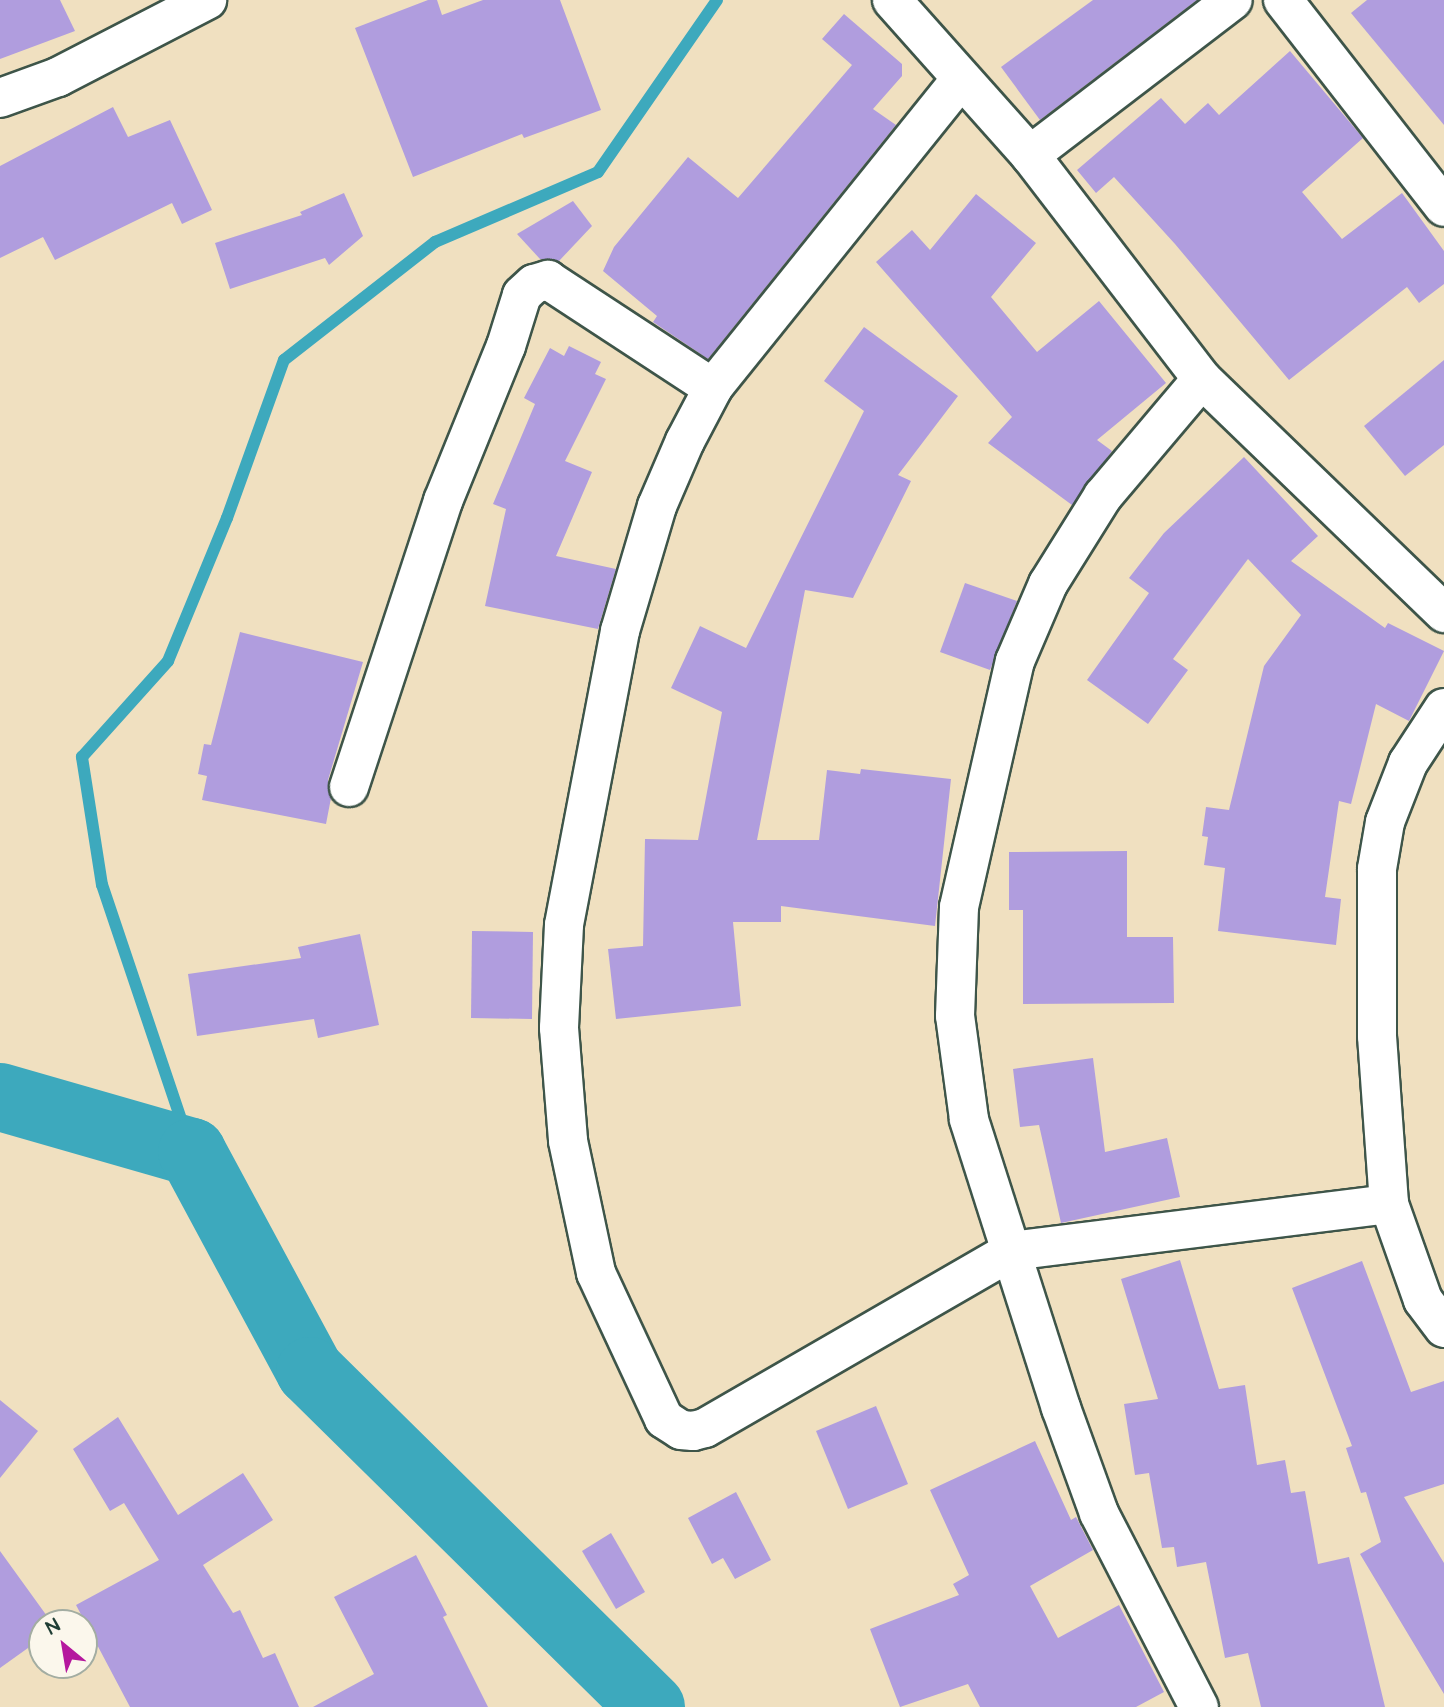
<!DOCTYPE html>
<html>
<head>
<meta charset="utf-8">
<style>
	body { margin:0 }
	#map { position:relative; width:1444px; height:1707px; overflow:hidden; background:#f0e0c0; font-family:"Architects Daughter",sans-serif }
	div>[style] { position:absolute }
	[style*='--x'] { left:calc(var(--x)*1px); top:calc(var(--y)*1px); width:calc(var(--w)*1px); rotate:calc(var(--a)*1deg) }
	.stream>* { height:12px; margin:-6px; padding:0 6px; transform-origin:6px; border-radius:6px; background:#3da9bd }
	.river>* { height:68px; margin:-34px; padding:0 34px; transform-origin:34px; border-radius:34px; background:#3da9bd }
	.building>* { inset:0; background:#b09dde }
	.roads { filter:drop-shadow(2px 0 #3e5549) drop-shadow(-2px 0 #3e5549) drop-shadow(0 2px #3e5549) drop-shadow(0 -2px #3e5549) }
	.minor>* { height:38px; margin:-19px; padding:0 19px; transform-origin:19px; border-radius:19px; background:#fff }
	span { translate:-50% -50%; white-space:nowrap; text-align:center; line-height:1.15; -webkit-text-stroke:5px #fbf7ec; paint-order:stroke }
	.north { position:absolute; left:28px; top:1609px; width:70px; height:70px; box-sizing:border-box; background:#fbf7ec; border:2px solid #a3ada2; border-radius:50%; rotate:330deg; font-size:19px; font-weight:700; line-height:28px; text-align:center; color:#1f3d34 }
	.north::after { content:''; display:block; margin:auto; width:24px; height:32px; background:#b5179e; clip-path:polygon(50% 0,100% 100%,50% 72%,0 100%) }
</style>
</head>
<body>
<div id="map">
	<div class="stream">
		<div style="--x:192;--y:1152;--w:282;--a:-108.6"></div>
		<div style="--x:102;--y:885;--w:130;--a:-98.9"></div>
		<div style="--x:82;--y:757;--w:129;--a:-48.1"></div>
		<div style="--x:168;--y:661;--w:155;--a:-67.6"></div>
		<div style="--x:227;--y:518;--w:168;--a:-70.2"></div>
		<div style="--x:284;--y:360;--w:192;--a:-38"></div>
		<div style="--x:435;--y:242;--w:177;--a:-23.2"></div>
		<div style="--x:598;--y:172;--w:209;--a:-55.3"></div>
	</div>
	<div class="river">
		<div style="--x:0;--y:1097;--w:200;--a:16"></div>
		<div style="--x:192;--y:1152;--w:249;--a:61.7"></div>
		<div style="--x:310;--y:1371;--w:479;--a:44.6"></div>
	</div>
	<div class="building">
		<div style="clip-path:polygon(0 0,60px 0,75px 31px,0 59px)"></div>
		<div style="clip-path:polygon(428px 0,437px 0,442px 15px,483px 0,560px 0,601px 110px,524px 138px,522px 134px,413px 177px,355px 28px)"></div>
		<div style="clip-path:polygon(1093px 0,1197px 0,1040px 120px,1001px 67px)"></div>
		<div style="clip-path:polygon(1367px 0,1444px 0,1444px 125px,1351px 13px)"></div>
		<div style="clip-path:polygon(844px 14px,902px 64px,902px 76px,873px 109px,896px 125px,708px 359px,653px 322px,657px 316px,603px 271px,614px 247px,688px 157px,738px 198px,852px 65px,822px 39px)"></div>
		<div style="clip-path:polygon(1290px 51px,1363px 138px,1302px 192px,1342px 239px,1402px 193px,1444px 251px,1444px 284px,1419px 303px,1407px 287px,1289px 380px,1175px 244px,1114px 177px,1096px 193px,1077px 170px,1161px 98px,1185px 124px,1208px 103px,1219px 115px)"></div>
		<div style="clip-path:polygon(113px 107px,128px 137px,170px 120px,212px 210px,182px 224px,172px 203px,55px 260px,43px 237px,0 258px,0 166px)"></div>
		<div style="clip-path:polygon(344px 193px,363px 236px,329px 265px,325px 258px,230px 289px,215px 243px,302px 215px,300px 212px)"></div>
		<div style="clip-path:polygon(976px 194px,1036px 243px,991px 297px,1037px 352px,1099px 301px,1166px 383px,1097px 440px,1112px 451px,1072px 505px,988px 443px,1012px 417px,876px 262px,912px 230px,930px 250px)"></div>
		<div style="clip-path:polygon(573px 201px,592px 226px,559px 261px,540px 259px,517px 234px)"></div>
		<div style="clip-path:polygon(864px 327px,958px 396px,898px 475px,911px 481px,853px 598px,805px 590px,757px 840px,819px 840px,827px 770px,860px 774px,861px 769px,951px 779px,935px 926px,781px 906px,781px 922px,733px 922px,741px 1006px,616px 1019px,608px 949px,643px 946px,645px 839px,698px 840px,722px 712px,671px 688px,700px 626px,746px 648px,864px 411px,824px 381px)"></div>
		<div style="clip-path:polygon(569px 346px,601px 362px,595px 374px,606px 379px,565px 461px,592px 472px,556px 556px,616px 569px,598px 629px,485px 606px,506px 509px,493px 504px,535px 404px,524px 398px,550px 348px,564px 356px)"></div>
		<div style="clip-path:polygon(1444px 360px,1444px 445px,1405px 476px,1364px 426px)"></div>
		<div style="clip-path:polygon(1244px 457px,1318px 536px,1291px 561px,1385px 628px,1388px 623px,1444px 651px,1409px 721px,1376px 704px,1351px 804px,1339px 801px,1325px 897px,1341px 899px,1336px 945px,1218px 931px,1225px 868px,1204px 865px,1208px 837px,1202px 836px,1206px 807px,1229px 810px,1264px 666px,1301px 615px,1248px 559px,1173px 659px,1188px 670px,1148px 724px,1087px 680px,1149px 593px,1129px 578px,1164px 533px)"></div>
		<div style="clip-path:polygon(965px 583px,1017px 601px,990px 670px,940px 652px)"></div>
		<div style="clip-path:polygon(240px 632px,363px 662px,328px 780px,331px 798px,326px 824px,202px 800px,207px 776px,198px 774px,204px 744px,211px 745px)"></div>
		<div style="clip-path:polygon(1127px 851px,1127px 937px,1173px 937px,1174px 1003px,1023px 1004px,1023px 910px,1009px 910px,1009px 852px)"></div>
		<div style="clip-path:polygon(472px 931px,533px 932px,532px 1019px,471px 1018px)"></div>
		<div style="clip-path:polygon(360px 934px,379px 1025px,318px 1038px,314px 1019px,197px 1036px,188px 974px,301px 958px,298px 947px)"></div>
		<div style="clip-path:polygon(1093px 1058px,1105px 1152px,1167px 1138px,1180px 1197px,1061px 1223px,1039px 1125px,1020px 1127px,1013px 1069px)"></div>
		<div style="clip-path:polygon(1180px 1260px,1219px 1389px,1245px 1385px,1257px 1465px,1285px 1460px,1291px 1493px,1305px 1491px,1318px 1564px,1349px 1557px,1385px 1707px,1261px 1707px,1248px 1653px,1225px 1658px,1206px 1562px,1177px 1567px,1174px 1547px,1162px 1548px,1149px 1473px,1135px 1475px,1124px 1404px,1158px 1399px,1121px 1279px)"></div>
		<div style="clip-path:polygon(1362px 1261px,1411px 1392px,1444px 1381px,1444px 1484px,1404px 1497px,1444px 1563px,1444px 1694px,1360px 1554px,1381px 1542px,1366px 1492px,1361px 1493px,1346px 1448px,1352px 1446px,1292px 1288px)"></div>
		<div style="clip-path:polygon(0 1400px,38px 1431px,0 1478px)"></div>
		<div style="clip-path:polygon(876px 1406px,908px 1484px,848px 1509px,816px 1431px)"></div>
		<div style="clip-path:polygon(118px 1417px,178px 1515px,243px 1473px,273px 1520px,203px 1565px,233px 1613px,240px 1610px,263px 1658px,275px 1653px,299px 1707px,130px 1707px,76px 1605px,159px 1560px,124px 1503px,110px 1511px,73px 1449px)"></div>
		<div style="clip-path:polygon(1035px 1441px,1071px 1520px,1076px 1517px,1093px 1550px,1030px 1586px,1058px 1638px,1119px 1605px,1164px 1692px,1136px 1707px,980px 1707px,968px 1684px,900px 1707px,870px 1629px,959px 1595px,953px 1584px,969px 1575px,930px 1490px)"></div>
		<div style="clip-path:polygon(736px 1492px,771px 1560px,735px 1579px,723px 1558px,712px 1564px,688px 1518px)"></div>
		<div style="clip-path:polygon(611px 1533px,645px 1592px,616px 1609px,582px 1551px)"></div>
		<div style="clip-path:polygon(0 1551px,52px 1623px,42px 1623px,42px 1638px,0 1668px)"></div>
		<div style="clip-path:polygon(416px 1555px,447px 1615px,443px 1617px,488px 1707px,313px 1707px,374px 1674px,334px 1597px)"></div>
	</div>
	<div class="roads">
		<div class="minor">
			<div style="--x:892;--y:0;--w:208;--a:48.3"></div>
			<div style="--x:1030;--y:155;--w:282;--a:52.5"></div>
			<div style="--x:1202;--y:379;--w:337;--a:44"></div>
			<div style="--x:1283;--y:0;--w:262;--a:52.1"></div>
			<div style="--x:961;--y:79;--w:396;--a:128.8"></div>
			<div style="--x:713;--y:388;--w:60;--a:117.8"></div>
			<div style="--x:685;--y:441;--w:71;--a:113.3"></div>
			<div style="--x:657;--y:506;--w:130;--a:106.5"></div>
			<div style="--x:620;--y:631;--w:299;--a:100.8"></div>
			<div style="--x:564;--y:925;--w:103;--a:92.8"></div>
			<div style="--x:559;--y:1028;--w:113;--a:85.4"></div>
			<div style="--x:568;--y:1141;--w:135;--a:78"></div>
			<div style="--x:596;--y:1273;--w:161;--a:65"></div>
			<div style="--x:664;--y:1419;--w:20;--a:33"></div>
			<div style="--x:681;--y:1430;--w:12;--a:5"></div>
			<div style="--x:693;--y:1431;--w:12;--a:-14"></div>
			<div style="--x:705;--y:1428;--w:354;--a:-30"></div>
			<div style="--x:1011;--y:1251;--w:381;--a:-7.1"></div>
			<div style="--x:0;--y:98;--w:62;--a:-19.9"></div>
			<div style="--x:58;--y:77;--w:168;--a:-27.3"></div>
			<div style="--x:1030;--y:155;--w:255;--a:-37.4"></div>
			<div style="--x:1444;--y:708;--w:66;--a:123.2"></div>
			<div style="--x:1408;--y:763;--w:63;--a:111.3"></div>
			<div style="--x:1385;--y:822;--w:48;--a:99.7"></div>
			<div style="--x:1377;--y:869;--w:167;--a:90"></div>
			<div style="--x:1377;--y:1036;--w:168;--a:85.9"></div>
			<div style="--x:1389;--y:1204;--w:102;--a:70.5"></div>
			<div style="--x:1423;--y:1300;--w:35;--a:53"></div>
			<div style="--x:349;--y:787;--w:301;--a:-71.8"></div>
			<div style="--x:443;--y:501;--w:167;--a:-67.9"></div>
			<div style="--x:506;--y:346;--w:53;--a:-72.6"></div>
			<div style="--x:522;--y:295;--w:16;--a:-43"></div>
			<div style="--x:534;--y:284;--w:15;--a:-16"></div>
			<div style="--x:548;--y:280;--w:197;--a:33.2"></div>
			<div style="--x:1199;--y:1707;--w:218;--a:-117.3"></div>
			<div style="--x:1099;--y:1513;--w:112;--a:-109.9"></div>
			<div style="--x:1061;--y:1408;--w:303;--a:-107.7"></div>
			<div style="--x:969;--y:1119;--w:104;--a:-97.7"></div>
			<div style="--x:955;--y:1016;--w:109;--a:-87.9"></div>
			<div style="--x:959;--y:907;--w:252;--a:-77.2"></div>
			<div style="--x:1015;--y:661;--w:84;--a:-66.8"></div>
			<div style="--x:1048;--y:584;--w:104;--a:-58"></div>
			<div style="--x:1103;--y:496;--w:153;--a:-49.8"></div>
		</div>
	</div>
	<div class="north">N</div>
</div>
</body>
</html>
